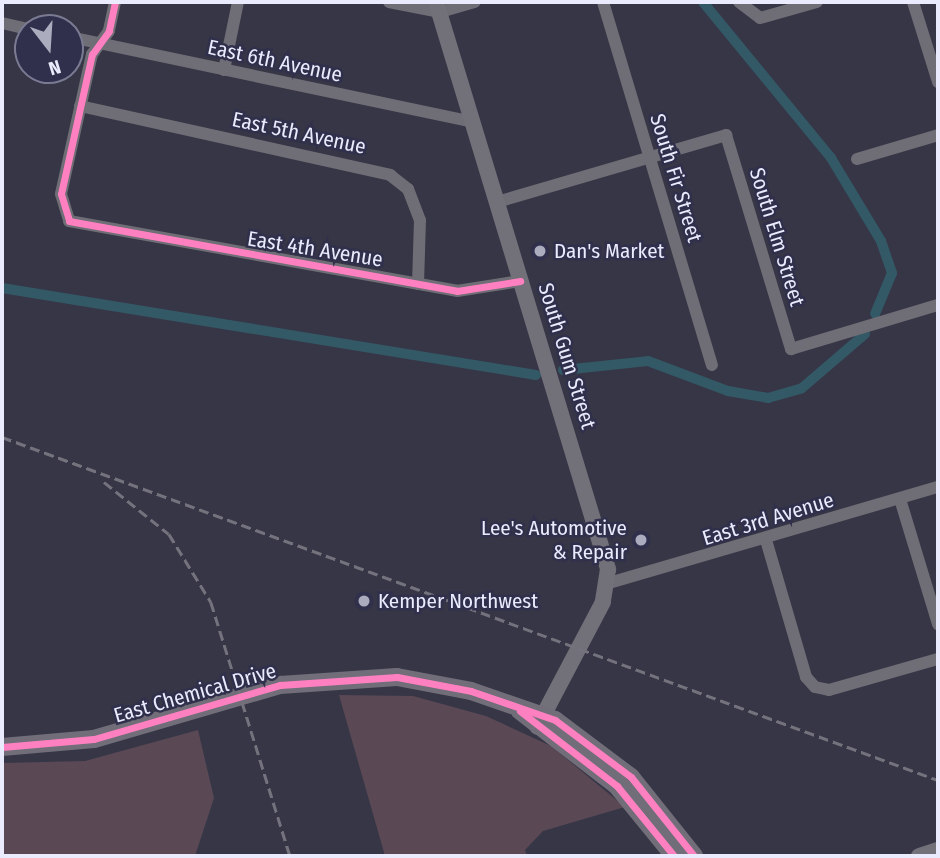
<!DOCTYPE html>
<html>
<head>
<meta charset="utf-8">
<style>
	body { margin:0 }
	#map { position:relative; width:940px; height:858px; overflow:hidden; background:#363646; font-family:"Fira Sans Condensed",sans-serif }
	div>[style] { position:absolute }
	[style*='--x'] { left:calc(var(--x)*1px); top:calc(var(--y)*1px); width:calc(var(--w)*1px); rotate:calc(var(--a)*1deg) }
	.green>* { inset:0; background:#5a4855 }
	.canal>* { height:10px; margin:-5px; padding:0 5px; transform-origin:5px; border-radius:5px; background:#335967 }
	.street>* { height:12px; margin:-6px; padding:0 6px; transform-origin:6px; border-radius:6px; background:#6f6d75 }
	.secondary>* { height:16px; margin:-8px; padding:0 8px; transform-origin:8px; border-radius:8px; background:#727079 }
	.primary>* { height:18px; margin:-9px; padding:0 9px; transform-origin:9px; border-radius:9px; background:#716e79 }
	.rail>* { height:2.5px; margin-top:-1.25px; transform-origin:0; background:repeating-linear-gradient(90deg,#74727d 0 10px,transparent 0 15px) }
	.cycleway>* { height:7px; margin:-3.5px; padding:0 3.5px; transform-origin:3.5px; border-radius:3.5px; background:#ff80c0 }
	.dots>* { width:19px; height:19px; translate:-50% -50%; box-sizing:border-box; border:4px solid #30304c; border-radius:50% }
	span { translate:-50% -50%; white-space:nowrap; text-align:center; line-height:1.15; -webkit-text-stroke:5px #30304c; paint-order:stroke }
	.street-label { font-size:21px; color:#eaebfd }
	.poi-label { font-size:21px; color:#eaebfd }
	.left { translate:0 -50%; text-align:left }
	.right { translate:-100% -50%; text-align:right }
	.frame { position:absolute; inset:0; border:4px solid #eaebfd; pointer-events:none }
	.north { position:absolute; left:14px; top:14px; width:70px; height:70px; box-sizing:border-box; background:#30304c; border:2px solid #7a7b93; border-radius:50%; rotate:163deg; font-size:19px; font-weight:700; line-height:28px; text-align:center; color:#eaebfd }
	.north::after { content:''; display:block; margin:auto; width:24px; height:32px; background:#abacbd; clip-path:polygon(50% 0,100% 100%,50% 72%,0 100%) }
</style>
</head>
<body>
<div id="map">
	<div class="green">
		<div style="clip-path:polygon(339px 695px,413px 696px,486px 716px,551px 746px,625px 807px,543px 831px,525px 850px,527px 856px,385px 856px)"></div>
		<div style="clip-path:polygon(198px 730px,214px 798px,195px 856px,2px 856px,2px 763px,85px 761px)"></div>
	</div>
	<div class="canal">
		<div style="--x:703;--y:2;--w:202;--a:50.6"></div>
		<div style="--x:831;--y:158;--w:97;--a:58.9"></div>
		<div style="--x:881;--y:241;--w:34;--a:71"></div>
		<div style="--x:892;--y:273;--w:44;--a:112.5"></div>
		<div style="--x:2;--y:288;--w:541;--a:9.25"></div>
		<div style="--x:563;--y:370;--w:85;--a:-6"></div>
		<div style="--x:648;--y:361;--w:85;--a:20.6"></div>
		<div style="--x:728;--y:391;--w:41;--a:9.9"></div>
		<div style="--x:768;--y:398;--w:35;--a:-16"></div>
		<div style="--x:802;--y:388;--w:83;--a:-40.6"></div>
	</div>
	<div class="street">
		<div style="--x:115;--y:2;--w:30;--a:102"></div>
		<div style="--x:109;--y:31;--w:29;--a:126"></div>
		<div style="--x:92;--y:54;--w:143;--a:102.5"></div>
		<div style="--x:61;--y:194;--w:28;--a:73"></div>
		<div style="--x:69;--y:221;--w:394;--a:10.2"></div>
		<div style="--x:457;--y:291;--w:64;--a:-9"></div>
		<div style="--x:389;--y:2;--w:52;--a:11.1"></div>
		<div style="--x:440;--y:12;--w:36;--a:-16"></div>
		<div style="--x:603;--y:2;--w:379;--a:73.3"></div>
		<div style="--x:739;--y:2;--w:26;--a:37"></div>
		<div style="--x:760;--y:18;--w:59;--a:-15.7"></div>
		<div style="--x:913;--y:2;--w:84;--a:72.6"></div>
		<div style="--x:2;--y:23;--w:27;--a:13"></div>
		<div style="--x:70;--y:37;--w:411;--a:11.9"></div>
		<div style="--x:224;--y:70;--w:69;--a:-78.4"></div>
		<div style="--x:80;--y:106;--w:318;--a:12.5"></div>
		<div style="--x:390;--y:175;--w:23;--a:38"></div>
		<div style="--x:408;--y:189;--w:33;--a:69"></div>
		<div style="--x:420;--y:220;--w:64;--a:91.8"></div>
		<div style="--x:857;--y:159;--w:84;--a:-16.5"></div>
		<div style="--x:497;--y:202;--w:239;--a:-16.3"></div>
		<div style="--x:726;--y:135;--w:224;--a:73.1"></div>
		<div style="--x:791;--y:349;--w:153;--a:-16.7"></div>
		<div style="--x:900;--y:499;--w:131;--a:73.1"></div>
		<div style="--x:766;--y:540;--w:143;--a:73.7"></div>
		<div style="--x:806;--y:677;--w:13;--a:48"></div>
		<div style="--x:815;--y:687;--w:14;--a:12"></div>
		<div style="--x:829;--y:690;--w:113;--a:-15.9"></div>
		<div style="--x:609;--y:583;--w:343;--a:-16.3"></div>
	</div>
	<div class="secondary">
		<div style="--x:436;--y:2;--w:593;--a:73.12"></div>
		<div style="--x:608;--y:569;--w:33;--a:99"></div>
		<div style="--x:603;--y:602;--w:141;--a:117.8"></div>
		<div style="--x:919;--y:856;--w:20;--a:-18"></div>
	</div>
	<div class="primary">
		<div style="--x:520;--y:711;--w:123;--a:37.7"></div>
		<div style="--x:617;--y:786;--w:90;--a:50.8"></div>
		<div style="--x:2;--y:747;--w:92;--a:-5"></div>
		<div style="--x:94;--y:739;--w:194;--a:-16.2"></div>
		<div style="--x:280;--y:685;--w:117;--a:-3.9"></div>
		<div style="--x:397;--y:677;--w:75;--a:10.7"></div>
		<div style="--x:471;--y:691;--w:89;--a:19"></div>
		<div style="--x:555;--y:720;--w:95;--a:36.9"></div>
		<div style="--x:631;--y:777;--w:101;--a:51.4"></div>
	</div>
	<div class="rail">
		<div style="--x:2;--y:437;--w:997;--a:20.13"></div>
		<div style="--x:104;--y:482;--w:83;--a:38.7"></div>
		<div style="--x:169;--y:534;--w:80;--a:58.3"></div>
		<div style="--x:211;--y:602;--w:266;--a:72.7"></div>
	</div>
	<div class="cycleway">
		<div style="--x:115;--y:2;--w:30;--a:102"></div>
		<div style="--x:109;--y:31;--w:29;--a:126"></div>
		<div style="--x:92;--y:54;--w:143;--a:102.5"></div>
		<div style="--x:61;--y:194;--w:28;--a:73"></div>
		<div style="--x:69;--y:221;--w:394;--a:10.2"></div>
		<div style="--x:457;--y:291;--w:64;--a:-9"></div>
		<div style="--x:520;--y:711;--w:123;--a:37.7"></div>
		<div style="--x:617;--y:786;--w:90;--a:50.8"></div>
		<div style="--x:2;--y:747;--w:92;--a:-5"></div>
		<div style="--x:94;--y:739;--w:194;--a:-16.2"></div>
		<div style="--x:280;--y:685;--w:117;--a:-3.9"></div>
		<div style="--x:397;--y:677;--w:75;--a:10.7"></div>
		<div style="--x:471;--y:691;--w:89;--a:19"></div>
		<div style="--x:555;--y:720;--w:95;--a:36.9"></div>
		<div style="--x:631;--y:777;--w:101;--a:51.4"></div>
	</div>
	<div class="dots">
		<div style="left:540px;top:251px;background:#abacbd"></div>
		<div style="left:641px;top:540px;background:#abacbd"></div>
		<div style="left:364px;top:601px;background:#abacbd"></div>
	</div>
	<div class="street-label">
		<span style="left:275px;top:61px;rotate:12deg">East 6th Avenue</span>
		<span style="left:299px;top:133px;rotate:12deg">East 5th Avenue</span>
		<span style="left:676px;top:178px;rotate:73deg">South Fir Street</span>
		<span style="left:777px;top:237px;rotate:73deg">South Elm Street</span>
		<span style="left:315px;top:249px;rotate:9deg">East 4th Avenue</span>
		<span style="left:567px;top:356px;rotate:73deg">South Gum Street</span>
		<span style="left:768px;top:519px;rotate:-17deg">East 3rd Avenue</span>
		<span style="left:195px;top:693px;rotate:-16deg">East Chemical Drive</span>
	</div>
	<div class="poi-label">
		<span class="left" style="left:554px;top:251px">Dan's Market</span>
		<span class="right" style="left:627px;top:540px">Lee's Automotive<br>&amp; Repair</span>
		<span class="left" style="left:378px;top:601px">Kemper Northwest</span>
	</div>
	<div class="frame"></div>
	<div class="north">N</div>
</div>
</body>
</html>
